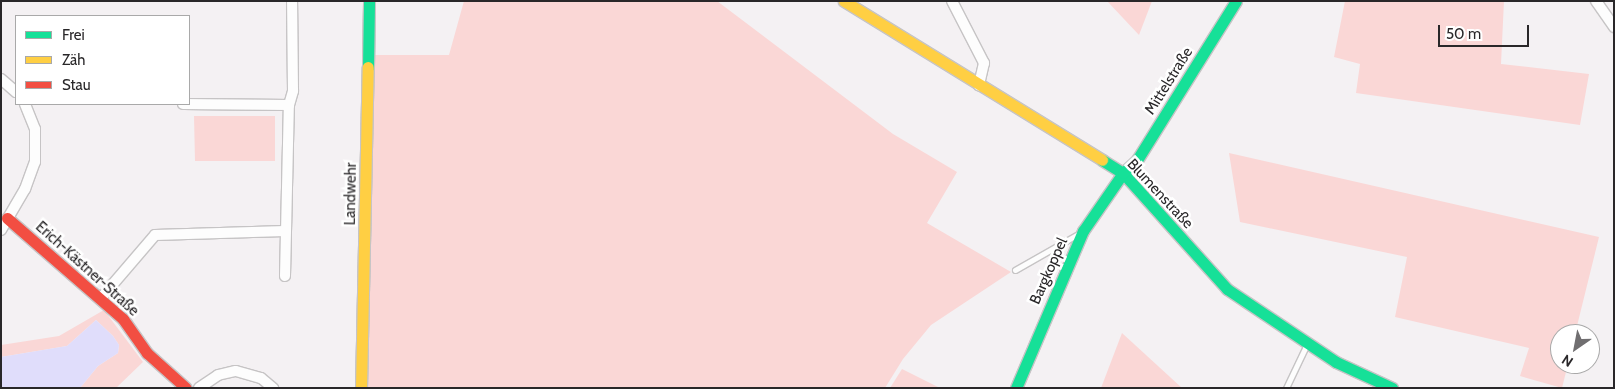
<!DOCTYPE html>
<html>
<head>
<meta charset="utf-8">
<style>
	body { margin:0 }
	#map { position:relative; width:1615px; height:389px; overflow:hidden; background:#f4f1f3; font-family:Cabin,sans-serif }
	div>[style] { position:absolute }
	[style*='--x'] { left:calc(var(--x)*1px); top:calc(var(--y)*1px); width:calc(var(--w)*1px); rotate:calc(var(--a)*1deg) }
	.green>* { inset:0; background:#fad7d6 }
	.water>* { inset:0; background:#e0ddfb }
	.roads { filter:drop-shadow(1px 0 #c6c4c5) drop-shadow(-1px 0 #c6c4c5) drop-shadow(0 1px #c6c4c5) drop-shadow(0 -1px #c6c4c5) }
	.lane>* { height:5px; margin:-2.5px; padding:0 2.5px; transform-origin:2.5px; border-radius:2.5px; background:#fdfdfd }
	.street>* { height:10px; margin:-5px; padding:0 5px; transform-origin:5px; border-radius:5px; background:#fdfdfd }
	.fast>* { height:11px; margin:-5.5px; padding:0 5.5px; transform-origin:5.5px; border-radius:5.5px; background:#16e098 }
	.slow>* { height:11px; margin:-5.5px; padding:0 5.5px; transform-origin:5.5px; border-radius:5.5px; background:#ffcf43 }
	.jam>* { height:11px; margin:-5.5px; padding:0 5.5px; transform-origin:5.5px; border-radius:5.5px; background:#f24e42 }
	span { translate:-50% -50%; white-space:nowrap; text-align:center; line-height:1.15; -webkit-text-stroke:5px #fff; paint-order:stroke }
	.street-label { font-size:15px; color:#292729 }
	.frame { position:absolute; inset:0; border:2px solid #292729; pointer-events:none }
	.legend { position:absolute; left:15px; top:15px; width:175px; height:90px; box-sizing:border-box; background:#fff; border:1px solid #a9a9a9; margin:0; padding:6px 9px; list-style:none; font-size:15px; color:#292729 }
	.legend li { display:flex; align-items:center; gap:10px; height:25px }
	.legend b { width:25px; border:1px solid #a9a9a9 }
	.north { position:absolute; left:1550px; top:324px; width:50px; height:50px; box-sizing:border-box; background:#fff; border:1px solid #a9a9a9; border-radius:50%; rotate:213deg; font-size:14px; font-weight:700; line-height:20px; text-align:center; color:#292729 }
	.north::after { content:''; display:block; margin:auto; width:18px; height:22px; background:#706e70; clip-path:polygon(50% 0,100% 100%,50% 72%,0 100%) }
	.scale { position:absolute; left:1438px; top:25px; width:91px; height:22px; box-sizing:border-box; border:2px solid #292729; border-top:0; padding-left:6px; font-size:15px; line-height:18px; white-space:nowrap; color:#292729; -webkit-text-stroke:4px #fff; paint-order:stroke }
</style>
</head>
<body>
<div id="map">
	<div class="green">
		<div style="clip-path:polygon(464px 1px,717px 1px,893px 134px,957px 172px,927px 223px,1011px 272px,931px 325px,903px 359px,885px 388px,365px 388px,372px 55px,449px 55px)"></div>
		<div style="clip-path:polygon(1107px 1px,1152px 1px,1139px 35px)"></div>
		<div style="clip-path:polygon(1345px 1px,1504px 1px,1501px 64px,1589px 74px,1580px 125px,1356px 93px,1360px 64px,1334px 57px)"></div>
		<div style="clip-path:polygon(194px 116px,275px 116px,275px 161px,195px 161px)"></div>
		<div style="clip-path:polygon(1229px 153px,1599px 237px,1575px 334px,1560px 334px,1560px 364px,1568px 364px,1562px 388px,1520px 376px,1529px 348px,1395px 317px,1407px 257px,1240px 222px)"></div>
		<div style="clip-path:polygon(104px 310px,143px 362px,116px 388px,80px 388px,98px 366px,118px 353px,119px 345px,113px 336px,96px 320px,67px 346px,1px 357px,1px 345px,59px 336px)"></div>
		<div style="clip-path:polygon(1122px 333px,1182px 388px,1101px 388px)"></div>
		<div style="clip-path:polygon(902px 369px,940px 388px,890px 388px)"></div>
	</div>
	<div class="water">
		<div style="clip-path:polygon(96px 320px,113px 336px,119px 345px,118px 353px,98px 366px,80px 388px,1px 388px,1px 357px,67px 346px)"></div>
	</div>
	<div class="roads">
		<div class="lane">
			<div style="--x:1015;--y:270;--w:73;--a:-29.7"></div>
			<div style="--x:1286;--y:388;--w:49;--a:-64.5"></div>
		</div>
		<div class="street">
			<div style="--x:952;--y:1;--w:70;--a:62.7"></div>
			<div style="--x:984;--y:63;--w:23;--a:103"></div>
			<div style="--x:1596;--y:1;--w:32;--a:55"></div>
			<div style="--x:1;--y:79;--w:20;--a:41"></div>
			<div style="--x:183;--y:104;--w:106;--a:0.5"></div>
			<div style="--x:1;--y:230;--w:48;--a:-59.7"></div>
			<div style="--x:25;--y:189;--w:29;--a:-70"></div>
			<div style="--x:35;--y:162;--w:33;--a:-90"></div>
			<div style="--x:35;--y:129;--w:27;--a:-112"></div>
			<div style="--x:285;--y:276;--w:171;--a:-88.7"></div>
			<div style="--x:289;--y:105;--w:15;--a:-74"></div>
			<div style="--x:293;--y:91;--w:90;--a:-90.6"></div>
			<div style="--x:101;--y:298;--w:83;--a:-49.4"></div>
			<div style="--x:155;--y:235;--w:130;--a:-1.8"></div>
			<div style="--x:199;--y:388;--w:23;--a:-34"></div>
			<div style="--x:218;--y:375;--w:18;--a:-13"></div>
			<div style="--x:236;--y:371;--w:26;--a:16"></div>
			<div style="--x:261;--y:378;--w:16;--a:40"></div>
		</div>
		<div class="fast">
			<div style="--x:368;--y:67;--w:66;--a:-89.1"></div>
			<div style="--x:1102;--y:160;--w:25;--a:32"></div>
			<div style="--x:1123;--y:173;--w:156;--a:48.1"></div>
			<div style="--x:1227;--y:289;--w:131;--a:33.8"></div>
			<div style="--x:1336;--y:362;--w:62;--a:24.9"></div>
			<div style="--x:1016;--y:388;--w:171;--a:-66.9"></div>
			<div style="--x:1083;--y:231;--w:70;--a:-55.4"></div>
			<div style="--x:1123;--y:173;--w:19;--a:-43"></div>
			<div style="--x:1137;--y:160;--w:187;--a:-58.1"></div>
		</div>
		<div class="slow">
			<div style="--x:844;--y:1;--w:303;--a:31.6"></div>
			<div style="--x:361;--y:388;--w:321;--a:-88.8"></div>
		</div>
		<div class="jam">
			<div style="--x:7;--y:218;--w:154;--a:41"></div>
			<div style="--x:123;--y:319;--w:42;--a:54.8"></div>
			<div style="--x:147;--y:353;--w:52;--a:41.9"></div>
		</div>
	</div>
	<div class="street-label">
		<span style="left:1169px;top:81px;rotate:-58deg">Mittelstraße</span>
		<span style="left:351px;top:194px;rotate:-89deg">Landwehr</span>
		<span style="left:1160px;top:194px;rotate:47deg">Blumenstraße</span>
		<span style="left:87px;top:269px;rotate:42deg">Erich-Kästner-Straße</span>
		<span style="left:1049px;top:271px;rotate:-66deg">Bargkoppel</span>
	</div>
	<div class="frame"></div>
	<ul class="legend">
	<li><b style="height:6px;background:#16e098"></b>Frei</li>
	<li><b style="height:6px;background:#ffcf43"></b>Zäh</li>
	<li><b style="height:6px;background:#f24e42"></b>Stau</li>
	</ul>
	<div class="north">N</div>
	<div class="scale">50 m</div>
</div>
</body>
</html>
